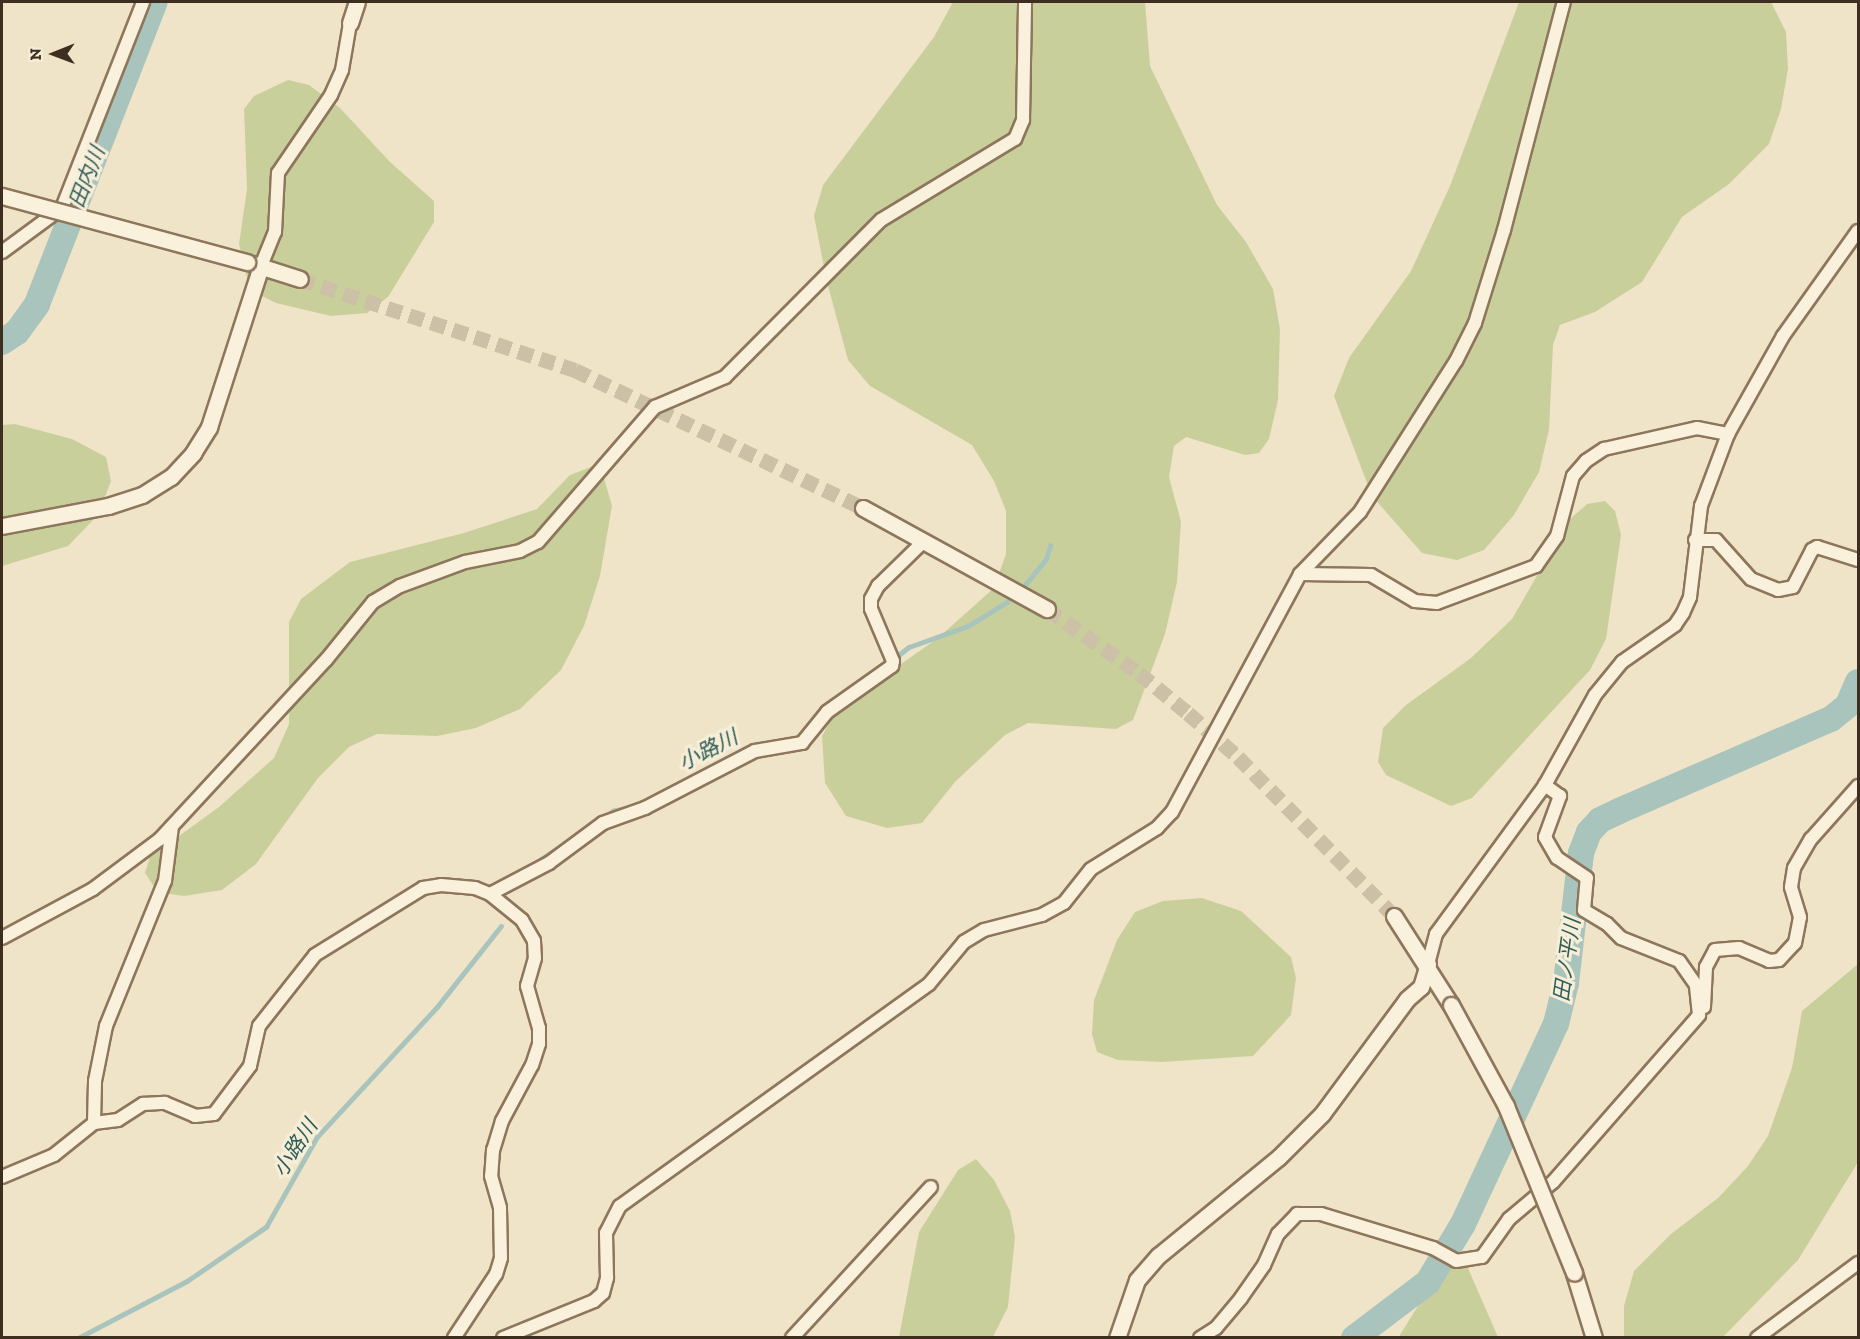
<!DOCTYPE html>
<html>
<head>
<meta charset="utf-8">
<style>
	body { margin:0 }
	#map { position:relative; width:1860px; height:1339px; overflow:hidden; background:#f0e4c8; font-family:"Zilla Slab","Noto Sans JP",serif }
	div>[style] { position:absolute }
	[style*='--x'] { left:calc(var(--x)*1px); top:calc(var(--y)*1px); width:calc(var(--w)*1px); rotate:calc(var(--a)*1deg) }
	.green>* { inset:0; background:#c9cf9b }
	.stream>* { height:4.5px; margin:-2.25px; padding:0 2.25px; transform-origin:2.25px; border-radius:2.25px; background:#a9c4bc }
	.river>* { height:26px; margin:-13px; padding:0 13px; transform-origin:13px; border-radius:13px; background:#a9c4bc }
	.tertiary-tunnel>* { height:15px; margin-top:-7.5px; transform-origin:0; background:repeating-linear-gradient(90deg,#ccc0a6 0 15px,transparent 0 23px) }
	.roads { filter:drop-shadow(2px 0 #8d765c) drop-shadow(-2px 0 #8d765c) drop-shadow(0 2px #8d765c) drop-shadow(0 -2px #8d765c) }
	.minor>* { height:12px; margin:-6px; padding:0 6px; transform-origin:6px; border-radius:6px; background:#faf1dc }
	.tertiary>* { height:15px; margin:-7.5px; padding:0 7.5px; transform-origin:7.5px; border-radius:7.5px; background:#faf1dc }
	.bridges { filter:drop-shadow(2px 0 #8d765c) drop-shadow(-2px 0 #8d765c) drop-shadow(0 2px #8d765c) drop-shadow(0 -2px #8d765c) }
	.tertiary-bridge>* { height:15px; margin:-7.5px; padding:0 7.5px; transform-origin:7.5px; border-radius:7.5px; background:#faf1dc }
	span { translate:-50% -50%; white-space:nowrap; text-align:center; line-height:1.15; -webkit-text-stroke:6px #f7eed8; paint-order:stroke }
	.water-label { font-size:21px; color:#2f5d5a; font-style:italic }
	.frame { position:absolute; inset:0; border:3px solid #3d2e20; pointer-events:none }
	.north { position:absolute; left:24px; top:24px; width:60px; height:60px; -webkit-text-stroke:4px #f7eed8; paint-order:stroke; rotate:269deg; font-size:16px; font-weight:700; line-height:24px; text-align:center; color:#3d2e20 }
	.north::after { content:''; display:block; margin:auto; width:21px; height:27px; background:#3d2e20; clip-path:polygon(50% 0,100% 100%,50% 72%,0 100%) }
</style>
</head>
<body>
<div id="map">
	<div class="green">
		<div style="clip-path:polygon(953px 2px,1145px 2px,1150px 66px,1217px 205px,1246px 242px,1273px 289px,1280px 329px,1278px 400px,1269px 439px,1259px 453px,1245px 455px,1186px 437px,1174px 446px,1169px 477px,1181px 522px,1177px 582px,1165px 634px,1133px 720px,1116px 729px,1028px 723px,1005px 735px,955px 782px,922px 823px,887px 828px,846px 816px,825px 783px,822px 736px,836px 710px,938px 638px,994px 588px,1006px 554px,1006px 511px,994px 481px,972px 445px,870px 386px,848px 360px,827px 282px,814px 216px,823px 185px,934px 37px)"></div>
		<div style="clip-path:polygon(1519px 2px,1771px 2px,1786px 32px,1788px 69px,1781px 109px,1769px 144px,1729px 184px,1682px 217px,1642px 282px,1595px 312px,1560px 325px,1553px 345px,1549px 430px,1539px 472px,1514px 515px,1484px 550px,1457px 560px,1422px 553px,1372px 496px,1334px 396px,1349px 358px,1411px 271px,1450px 186px)"></div>
		<div style="clip-path:polygon(288px 80px,309px 85px,340px 108px,390px 162px,434px 201px,434px 222px,388px 297px,367px 313px,331px 316px,276px 303px,250px 290px,239px 244px,247px 189px,244px 109px,254px 96px)"></div>
		<div style="clip-path:polygon(15px 424px,72px 439px,106px 457px,111px 481px,98px 515px,68px 546px,2px 566px,2px 425px)"></div>
		<div style="clip-path:polygon(591px 467px,604px 478px,612px 506px,600px 576px,584px 626px,561px 670px,520px 709px,476px 728px,437px 736px,377px 734px,349px 747px,318px 778px,256px 864px,222px 890px,184px 896px,163px 893px,153px 885px,145px 873px,150px 857px,219px 807px,274px 758px,289px 724px,289px 622px,301px 599px,350px 562px,464px 533px,537px 509px,570px 475px)"></div>
		<div style="clip-path:polygon(1605px 501px,1615px 511px,1621px 535px,1606px 639px,1590px 670px,1472px 798px,1451px 806px,1386px 775px,1378px 762px,1383px 728px,1406px 705px,1471px 658px,1512px 619px,1569px 520px,1587px 504px)"></div>
		<div style="clip-path:polygon(1202px 898px,1241px 911px,1291px 957px,1296px 978px,1291px 1015px,1253px 1056px,1162px 1062px,1118px 1060px,1097px 1052px,1092px 1034px,1094px 1000px,1117px 940px,1135px 912px,1163px 901px)"></div>
		<div style="clip-path:polygon(1858px 964px,1858px 1162px,1798px 1260px,1723px 1337px,1624px 1337px,1624px 1306px,1634px 1271px,1671px 1234px,1718px 1198px,1748px 1166px,1768px 1136px,1792px 1068px,1802px 1011px)"></div>
		<div style="clip-path:polygon(976px 1159px,994px 1180px,1010px 1211px,1015px 1237px,1008px 1307px,993px 1337px,899px 1337px,919px 1232px,958px 1170px)"></div>
		<div style="clip-path:polygon(1457px 1256px,1467px 1266px,1498px 1337px,1398px 1338px,1441px 1269px)"></div>
	</div>
	<div class="stream">
		<div style="--x:1025;--y:585;--w:33;--a:-51"></div>
		<div style="--x:1046;--y:559;--w:14;--a:-73"></div>
		<div style="--x:896;--y:657;--w:16;--a:-38"></div>
		<div style="--x:909;--y:647;--w:63;--a:-19.6"></div>
		<div style="--x:968;--y:626;--w:46;--a:-31.6"></div>
		<div style="--x:541;--y:859;--w:87;--a:-33.7"></div>
		<div style="--x:613;--y:811;--w:29;--a:-14"></div>
		<div style="--x:78;--y:1338;--w:123;--a:-27.6"></div>
		<div style="--x:187;--y:1281;--w:96;--a:-34.4"></div>
		<div style="--x:266;--y:1227;--w:103;--a:-60.5"></div>
		<div style="--x:317;--y:1137;--w:177;--a:-47.3"></div>
		<div style="--x:437;--y:1007;--w:103;--a:-51.7"></div>
	</div>
	<div class="river">
		<div style="--x:2;--y:342;--w:18;--a:-34"></div>
		<div style="--x:17;--y:332;--w:34;--a:-54"></div>
		<div style="--x:37;--y:304;--w:324;--a:-68.7"></div>
		<div style="--x:1354;--y:1338;--w:93;--a:-37.1"></div>
		<div style="--x:1428;--y:1282;--w:68;--a:-58.9"></div>
		<div style="--x:1463;--y:1224;--w:221;--a:-65.1"></div>
		<div style="--x:1556;--y:1024;--w:42;--a:-76.3"></div>
		<div style="--x:1566;--y:983;--w:131;--a:-83.4"></div>
		<div style="--x:1581;--y:853;--w:22;--a:-69"></div>
		<div style="--x:1589;--y:832;--w:16;--a:-47"></div>
		<div style="--x:1600;--y:820;--w:21;--a:-25"></div>
		<div style="--x:1619;--y:811;--w:231;--a:-23.5"></div>
		<div style="--x:1831;--y:719;--w:22;--a:-39"></div>
		<div style="--x:1848;--y:705;--w:25;--a:-67"></div>
	</div>
	<div class="tertiary-tunnel">
		<div style="--x:300;--y:279;--w:290;--a:18.3"></div>
		<div style="--x:575;--y:370;--w:319;--a:25.6"></div>
		<div style="--x:1047;--y:609;--w:112;--a:34.8"></div>
		<div style="--x:1139;--y:673;--w:63;--a:39.2"></div>
		<div style="--x:1188;--y:713;--w:67;--a:41.3"></div>
		<div style="--x:1238;--y:757;--w:223;--a:45.5"></div>
	</div>
	<div class="roads">
		<div class="minor">
			<div style="--x:2;--y:252;--w:74;--a:-36.3"></div>
			<div style="--x:62;--y:208;--w:221;--a:-68.5"></div>
			<div style="--x:261;--y:266;--w:37;--a:-68"></div>
			<div style="--x:275;--y:232;--w:59;--a:-87.1"></div>
			<div style="--x:278;--y:173;--w:94;--a:-55.8"></div>
			<div style="--x:331;--y:95;--w:27;--a:-66"></div>
			<div style="--x:342;--y:70;--w:48;--a:-80.3"></div>
			<div style="--x:1695;--y:540;--w:21;--a:0"></div>
			<div style="--x:1716;--y:540;--w:52;--a:48.1"></div>
			<div style="--x:1751;--y:579;--w:29;--a:22"></div>
			<div style="--x:1778;--y:590;--w:15;--a:-11"></div>
			<div style="--x:1793;--y:587;--w:42;--a:-62.8"></div>
			<div style="--x:1812;--y:550;--w:6;--a:-31"></div>
			<div style="--x:1817;--y:547;--w:43;--a:17.6"></div>
			<div style="--x:1300;--y:574;--w:71;--a:0.8"></div>
			<div style="--x:1371;--y:575;--w:51;--a:30.6"></div>
			<div style="--x:1415;--y:601;--w:22;--a:5"></div>
			<div style="--x:1437;--y:603;--w:106;--a:-20.5"></div>
			<div style="--x:1536;--y:566;--w:37;--a:-55"></div>
			<div style="--x:1557;--y:536;--w:62;--a:-75.1"></div>
			<div style="--x:1573;--y:476;--w:20;--a:-49"></div>
			<div style="--x:1586;--y:461;--w:22;--a:-34"></div>
			<div style="--x:1604;--y:449;--w:95;--a:-12.7"></div>
			<div style="--x:1697;--y:428;--w:32;--a:11"></div>
			<div style="--x:490;--y:894;--w:67;--a:-27.7"></div>
			<div style="--x:549;--y:863;--w:67;--a:-36.5"></div>
			<div style="--x:603;--y:823;--w:45;--a:-19.7"></div>
			<div style="--x:645;--y:808;--w:124;--a:-27.4"></div>
			<div style="--x:755;--y:751;--w:48;--a:-9.7"></div>
			<div style="--x:802;--y:743;--w:40;--a:-51"></div>
			<div style="--x:827;--y:712;--w:80;--a:-35.3"></div>
			<div style="--x:892;--y:666;--w:5;--a:-79"></div>
			<div style="--x:893;--y:661;--w:56;--a:-112.9"></div>
			<div style="--x:871;--y:609;--w:10;--a:-90"></div>
			<div style="--x:871;--y:599;--w:15;--a:-62"></div>
			<div style="--x:878;--y:586;--w:63;--a:-44.4"></div>
			<div style="--x:2;--y:938;--w:103;--a:-28.3"></div>
			<div style="--x:93;--y:889;--w:84;--a:-36.7"></div>
			<div style="--x:160;--y:839;--w:244;--a:-47.2"></div>
			<div style="--x:326;--y:660;--w:75;--a:-51"></div>
			<div style="--x:373;--y:602;--w:31;--a:-31"></div>
			<div style="--x:400;--y:586;--w:69;--a:-20.3"></div>
			<div style="--x:465;--y:562;--w:56;--a:-11.3"></div>
			<div style="--x:520;--y:551;--w:20;--a:-27"></div>
			<div style="--x:538;--y:542;--w:179;--a:-49.1"></div>
			<div style="--x:655;--y:407;--w:76;--a:-23.2"></div>
			<div style="--x:725;--y:377;--w:221;--a:-45.2"></div>
			<div style="--x:881;--y:220;--w:157;--a:-31.2"></div>
			<div style="--x:1015;--y:139;--w:21;--a:-67"></div>
			<div style="--x:1023;--y:120;--w:118;--a:-89"></div>
			<div style="--x:1428;--y:964;--w:31;--a:-75"></div>
			<div style="--x:1436;--y:934;--w:185;--a:-53.8"></div>
			<div style="--x:1545;--y:785;--w:103;--a:-60.9"></div>
			<div style="--x:1595;--y:695;--w:43;--a:-50.7"></div>
			<div style="--x:1622;--y:662;--w:65;--a:-34.9"></div>
			<div style="--x:1675;--y:625;--w:14;--a:-56"></div>
			<div style="--x:1683;--y:613;--w:17;--a:-66"></div>
			<div style="--x:1690;--y:597;--w:92;--a:-83.1"></div>
			<div style="--x:1701;--y:506;--w:77;--a:-69.4"></div>
			<div style="--x:1728;--y:434;--w:112;--a:-60.7"></div>
			<div style="--x:1783;--y:336;--w:129;--a:-54.5"></div>
			<div style="--x:1704;--y:1007;--w:40;--a:-87.1"></div>
			<div style="--x:1706;--y:967;--w:19;--a:-62"></div>
			<div style="--x:1715;--y:950;--w:24;--a:-5"></div>
			<div style="--x:1739;--y:948;--w:33;--a:23"></div>
			<div style="--x:1769;--y:961;--w:10;--a:-6"></div>
			<div style="--x:1779;--y:960;--w:23;--a:-47"></div>
			<div style="--x:1795;--y:943;--w:26;--a:-79"></div>
			<div style="--x:1800;--y:917;--w:31;--a:-107"></div>
			<div style="--x:1791;--y:887;--w:19;--a:-81"></div>
			<div style="--x:1794;--y:868;--w:34;--a:-60"></div>
			<div style="--x:1811;--y:839;--w:71;--a:-48.4"></div>
			<div style="--x:94;--y:1123;--w:42;--a:-88.6"></div>
			<div style="--x:95;--y:1081;--w:56;--a:-78.7"></div>
			<div style="--x:106;--y:1026;--w:157;--a:-67.9"></div>
			<div style="--x:165;--y:881;--w:55;--a:-82.7"></div>
			<div style="--x:2;--y:1177;--w:56;--a:-22.9"></div>
			<div style="--x:54;--y:1155;--w:51;--a:-38.7"></div>
			<div style="--x:94;--y:1123;--w:24;--a:-7"></div>
			<div style="--x:118;--y:1120;--w:30;--a:-33"></div>
			<div style="--x:143;--y:1104;--w:22;--a:-3"></div>
			<div style="--x:165;--y:1103;--w:33;--a:23"></div>
			<div style="--x:195;--y:1116;--w:19;--a:-6"></div>
			<div style="--x:214;--y:1114;--w:60;--a:-53.1"></div>
			<div style="--x:250;--y:1066;--w:41;--a:-77.3"></div>
			<div style="--x:259;--y:1026;--w:90;--a:-51.7"></div>
			<div style="--x:315;--y:955;--w:127;--a:-31.8"></div>
			<div style="--x:423;--y:888;--w:18;--a:-9"></div>
			<div style="--x:441;--y:885;--w:34;--a:5"></div>
			<div style="--x:475;--y:888;--w:16;--a:22"></div>
			<div style="--x:490;--y:894;--w:41;--a:39.1"></div>
			<div style="--x:522;--y:920;--w:24;--a:60"></div>
			<div style="--x:534;--y:941;--w:17;--a:87"></div>
			<div style="--x:535;--y:958;--w:29;--a:106"></div>
			<div style="--x:527;--y:986;--w:44;--a:74.1"></div>
			<div style="--x:539;--y:1028;--w:16;--a:90"></div>
			<div style="--x:539;--y:1044;--w:22;--a:108"></div>
			<div style="--x:532;--y:1065;--w:64;--a:118.2"></div>
			<div style="--x:502;--y:1121;--w:30;--a:107"></div>
			<div style="--x:493;--y:1150;--w:26;--a:94"></div>
			<div style="--x:491;--y:1176;--w:33;--a:74"></div>
			<div style="--x:500;--y:1208;--w:50;--a:88.9"></div>
			<div style="--x:501;--y:1258;--w:17;--a:107"></div>
			<div style="--x:496;--y:1274;--w:77;--a:123.3"></div>
			<div style="--x:503;--y:1338;--w:98;--a:-22.1"></div>
			<div style="--x:594;--y:1301;--w:12;--a:-42"></div>
			<div style="--x:603;--y:1293;--w:16;--a:-75"></div>
			<div style="--x:607;--y:1278;--w:45;--a:-91.3"></div>
			<div style="--x:606;--y:1233;--w:30;--a:-63"></div>
			<div style="--x:620;--y:1206;--w:380;--a:-35.7"></div>
			<div style="--x:929;--y:984;--w:55;--a:-50.2"></div>
			<div style="--x:964;--y:942;--w:23;--a:-31"></div>
			<div style="--x:984;--y:930;--w:60;--a:-14.5"></div>
			<div style="--x:1042;--y:915;--w:25;--a:-29"></div>
			<div style="--x:1064;--y:903;--w:43;--a:-51.5"></div>
			<div style="--x:1091;--y:869;--w:78;--a:-31.8"></div>
			<div style="--x:1157;--y:828;--w:22;--a:-47"></div>
			<div style="--x:1172;--y:812;--w:270;--a:-61.7"></div>
			<div style="--x:1300;--y:574;--w:86;--a:-45.9"></div>
			<div style="--x:1360;--y:512;--w:179;--a:-57.6"></div>
			<div style="--x:1456;--y:361;--w:42;--a:-63.4"></div>
			<div style="--x:1475;--y:323;--w:97;--a:-72.7"></div>
			<div style="--x:1504;--y:230;--w:236;--a:-75.3"></div>
			<div style="--x:792;--y:1338;--w:205;--a:-47.4"></div>
			<div style="--x:1200;--y:1338;--w:19;--a:-32"></div>
			<div style="--x:1216;--y:1328;--w:39;--a:-50"></div>
			<div style="--x:1241;--y:1298;--w:40;--a:-55.1"></div>
			<div style="--x:1264;--y:1265;--w:34;--a:-66"></div>
			<div style="--x:1278;--y:1234;--w:28;--a:-46"></div>
			<div style="--x:1297;--y:1214;--w:24;--a:0"></div>
			<div style="--x:1321;--y:1214;--w:117;--a:16.9"></div>
			<div style="--x:1433;--y:1248;--w:26;--a:29"></div>
			<div style="--x:1456;--y:1261;--w:26;--a:-9"></div>
			<div style="--x:1482;--y:1257;--w:47;--a:-54.6"></div>
			<div style="--x:1509;--y:1219;--w:57;--a:-40.1"></div>
			<div style="--x:1553;--y:1182;--w:222;--a:-48.8"></div>
			<div style="--x:1699;--y:1015;--w:30;--a:-96"></div>
			<div style="--x:1696;--y:985;--w:29;--a:-125"></div>
			<div style="--x:1679;--y:961;--w:62;--a:-158.4"></div>
			<div style="--x:1621;--y:938;--w:20;--a:-135"></div>
			<div style="--x:1607;--y:924;--w:27;--a:-149"></div>
			<div style="--x:1584;--y:910;--w:32;--a:-85"></div>
			<div style="--x:1587;--y:878;--w:36;--a:-146"></div>
			<div style="--x:1557;--y:858;--w:24;--a:-120"></div>
			<div style="--x:1545;--y:837;--w:44;--a:-69.9"></div>
			<div style="--x:1560;--y:796;--w:19;--a:-144"></div>
			<div style="--x:1757;--y:1338;--w:126;--a:-36.6"></div>
		</div>
		<div class="tertiary">
			<div style="--x:350;--y:23;--w:22;--a:-72"></div>
			<div style="--x:253;--y:264;--w:49;--a:17.7"></div>
			<div style="--x:863;--y:508;--w:210;--a:28.8"></div>
			<div style="--x:2;--y:526;--w:108;--a:-10.7"></div>
			<div style="--x:108;--y:506;--w:36;--a:-18"></div>
			<div style="--x:142;--y:495;--w:34;--a:-32"></div>
			<div style="--x:171;--y:477;--w:33;--a:-47"></div>
			<div style="--x:193;--y:453;--w:31;--a:-58"></div>
			<div style="--x:209;--y:427;--w:169;--a:-72.1"></div>
			<div style="--x:1394;--y:916;--w:106;--a:57.4"></div>
			<div style="--x:1574;--y:1273;--w:68;--a:72.9"></div>
			<div style="--x:1117;--y:1338;--w:61;--a:-71"></div>
			<div style="--x:1137;--y:1280;--w:32;--a:-49"></div>
			<div style="--x:1158;--y:1256;--w:156;--a:-39.3"></div>
			<div style="--x:1279;--y:1157;--w:61;--a:-45"></div>
			<div style="--x:1322;--y:1114;--w:143;--a:-53.5"></div>
			<div style="--x:1407;--y:999;--w:18;--a:-41"></div>
			<div style="--x:1421;--y:987;--w:24;--a:-73"></div>
		</div>
	</div>
	<div class="bridges">
		<div class="tertiary-bridge">
			<div style="--x:2;--y:196;--w:254;--a:15.1"></div>
			<div style="--x:1451;--y:1005;--w:115;--a:61.4"></div>
			<div style="--x:1506;--y:1106;--w:180;--a:67.8"></div>
		</div>
	</div>
	<div class="water-label">
		<span style="left:87px;top:177px;rotate:-69deg">田内川</span>
		<span style="left:708px;top:750px;rotate:-27deg">小路川</span>
		<span style="left:1567px;top:960px;rotate:-82deg">田ノ平川</span>
		<span style="left:295px;top:1148px;rotate:-57deg">小路川</span>
	</div>
	<div class="frame"></div>
	<div class="north">N</div>
</div>
</body>
</html>
